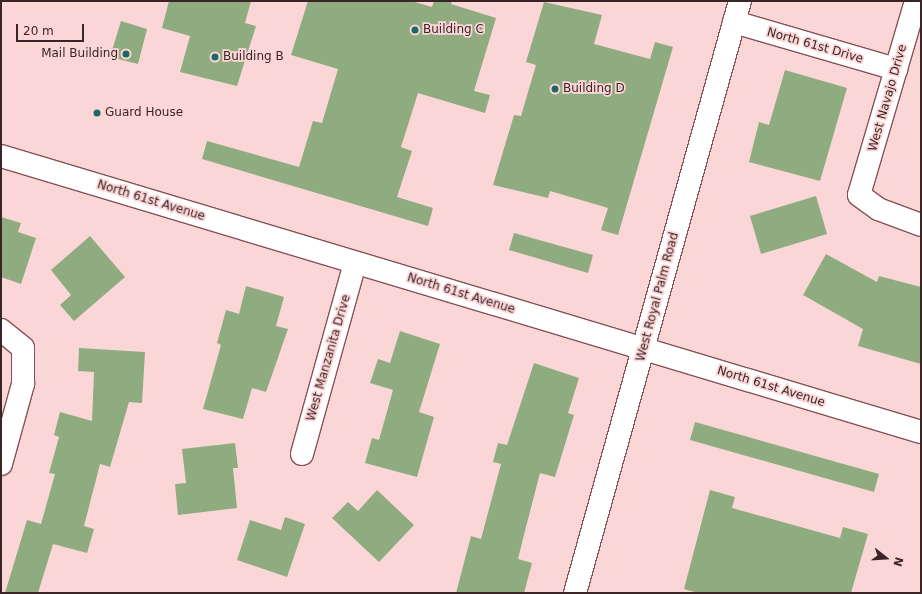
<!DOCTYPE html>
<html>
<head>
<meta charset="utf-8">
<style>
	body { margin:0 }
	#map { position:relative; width:922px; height:594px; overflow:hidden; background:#fbd6d7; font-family:"DejaVu Sans",sans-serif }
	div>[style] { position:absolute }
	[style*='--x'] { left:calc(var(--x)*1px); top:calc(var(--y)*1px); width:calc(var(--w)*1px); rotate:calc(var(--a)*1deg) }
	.building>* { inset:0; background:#8fac80 }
	.roads { filter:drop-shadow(1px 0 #875257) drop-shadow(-1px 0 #875257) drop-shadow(0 1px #875257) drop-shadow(0 -1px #875257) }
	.minor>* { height:22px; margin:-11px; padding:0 11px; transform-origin:11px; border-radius:11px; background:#fff }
	.dots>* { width:11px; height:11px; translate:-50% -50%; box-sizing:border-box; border:2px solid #fbd6d7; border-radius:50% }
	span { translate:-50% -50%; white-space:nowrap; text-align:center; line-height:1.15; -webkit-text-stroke:3.5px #fbd6d7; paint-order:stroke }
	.poi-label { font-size:12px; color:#3b2426 }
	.left { translate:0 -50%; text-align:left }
	.right { translate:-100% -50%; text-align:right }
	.street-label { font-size:12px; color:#3b2426 }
	.frame { position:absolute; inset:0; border:2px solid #3b2426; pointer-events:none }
	.north { position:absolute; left:866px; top:538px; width:40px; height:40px; -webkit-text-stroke:3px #fbd6d7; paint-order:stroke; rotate:107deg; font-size:11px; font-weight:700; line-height:16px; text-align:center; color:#3b2426 }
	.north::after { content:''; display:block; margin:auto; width:14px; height:18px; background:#3b2426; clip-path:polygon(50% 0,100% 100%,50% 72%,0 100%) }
	.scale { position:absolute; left:16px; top:24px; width:68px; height:18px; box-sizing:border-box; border:2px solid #3b2426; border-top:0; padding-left:5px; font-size:12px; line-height:14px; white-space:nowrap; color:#3b2426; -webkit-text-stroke:3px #fbd6d7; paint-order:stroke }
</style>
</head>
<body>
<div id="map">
	<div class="building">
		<div style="clip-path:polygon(169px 1px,251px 1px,245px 23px,256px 26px,237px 86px,180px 72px,190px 36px,162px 28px)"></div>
		<div style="clip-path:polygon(308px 1px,411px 1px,432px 7px,434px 1px,452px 1px,451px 4px,496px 18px,474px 91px,490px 95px,485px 113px,418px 93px,401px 147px,412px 151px,397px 197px,433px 208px,428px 226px,202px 159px,207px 141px,299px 167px,313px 121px,322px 123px,338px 69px,291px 55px)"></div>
		<div style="clip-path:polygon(544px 2px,602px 15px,594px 44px,650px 59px,655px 42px,673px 47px,618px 235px,601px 230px,608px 208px,550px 191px,548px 198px,493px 185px,514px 115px,521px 116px,536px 65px,526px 62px)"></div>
		<div style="clip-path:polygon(121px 21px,147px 29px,138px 64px,110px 57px)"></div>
		<div style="clip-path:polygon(785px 70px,847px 88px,820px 181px,749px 162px,759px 122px,769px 125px)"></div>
		<div style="clip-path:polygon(816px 196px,827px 234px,761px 254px,750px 216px)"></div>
		<div style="clip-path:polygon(1px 217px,21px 223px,18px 232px,36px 238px,21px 284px,1px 277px)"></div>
		<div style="clip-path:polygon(514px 233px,593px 255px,588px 273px,509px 250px)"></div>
		<div style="clip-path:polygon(90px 236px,125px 277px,74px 321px,60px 305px,71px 295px,51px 270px)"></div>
		<div style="clip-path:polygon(826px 254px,877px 282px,879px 276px,921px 287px,921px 364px,858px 346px,863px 329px,803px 295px)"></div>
		<div style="clip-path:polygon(246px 286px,284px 297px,276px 326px,288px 329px,266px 392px,252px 388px,243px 419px,203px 409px,221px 345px,217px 343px,226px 310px,239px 314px)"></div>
		<div style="clip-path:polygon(400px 331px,440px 344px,419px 412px,434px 417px,417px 477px,365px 463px,372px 438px,379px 440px,393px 390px,370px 383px,378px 359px,390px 363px)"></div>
		<div style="clip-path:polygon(79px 348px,145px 352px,142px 403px,129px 402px,110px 467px,100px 464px,84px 526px,94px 529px,87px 553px,53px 544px,38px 593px,5px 593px,27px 520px,41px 524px,55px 474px,49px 473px,59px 437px,54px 435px,60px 412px,92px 421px,94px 372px,78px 371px)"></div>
		<div style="clip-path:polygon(534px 363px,579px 378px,568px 413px,574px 415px,555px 477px,540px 473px,526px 527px,518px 559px,532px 563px,524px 593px,456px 593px,471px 536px,481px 539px,501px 464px,493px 462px,498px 443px,507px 445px)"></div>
		<div style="clip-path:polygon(695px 422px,879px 474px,874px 492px,690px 440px)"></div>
		<div style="clip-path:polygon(235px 443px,238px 468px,233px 468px,237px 508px,178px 515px,175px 484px,186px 483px,182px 449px)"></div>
		<div style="clip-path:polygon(377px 490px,414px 525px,379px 562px,332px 518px,348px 502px,358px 511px)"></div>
		<div style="clip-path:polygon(710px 490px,735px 497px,732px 508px,840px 538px,843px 527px,868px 534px,851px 593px,698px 593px,684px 589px)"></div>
		<div style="clip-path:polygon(285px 517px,305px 524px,287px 577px,237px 560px,250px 520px,281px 530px)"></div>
	</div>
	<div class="roads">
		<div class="minor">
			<div style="--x:916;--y:1;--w:202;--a:106.4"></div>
			<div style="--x:859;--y:195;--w:24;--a:36"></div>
			<div style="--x:878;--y:209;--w:46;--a:20.4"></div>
			<div style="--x:734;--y:22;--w:169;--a:16.2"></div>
			<div style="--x:1;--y:156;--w:961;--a:16.7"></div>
			<div style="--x:1;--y:330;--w:28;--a:39"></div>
			<div style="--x:23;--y:348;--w:36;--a:90"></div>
			<div style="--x:23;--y:384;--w:83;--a:105.4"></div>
			<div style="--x:302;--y:454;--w:198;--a:-74.5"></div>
			<div style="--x:575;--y:593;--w:615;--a:-74.43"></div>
		</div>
	</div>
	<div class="dots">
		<div style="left:415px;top:30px;background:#1b6868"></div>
		<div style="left:126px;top:54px;background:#1b6868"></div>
		<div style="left:215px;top:57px;background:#1b6868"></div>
		<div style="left:555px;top:89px;background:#1b6868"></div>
		<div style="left:97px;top:113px;background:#1b6868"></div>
	</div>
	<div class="poi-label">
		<span class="left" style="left:423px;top:30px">Building C</span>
		<span class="right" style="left:118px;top:54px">Mail Building</span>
		<span class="left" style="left:223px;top:57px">Building B</span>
		<span class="left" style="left:563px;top:89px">Building D</span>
		<span class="left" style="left:105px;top:113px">Guard House</span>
	</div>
	<div class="street-label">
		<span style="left:815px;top:46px;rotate:16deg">North 61st Drive</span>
		<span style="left:888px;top:98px;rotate:-74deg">West Navajo Drive</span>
		<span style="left:151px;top:201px;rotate:17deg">North 61st Avenue</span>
		<span style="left:461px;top:294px;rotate:17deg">North 61st Avenue</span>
		<span style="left:658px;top:297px;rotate:-75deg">West Royal Palm Road</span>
		<span style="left:329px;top:358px;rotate:-74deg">West Manzanita Drive</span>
		<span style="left:771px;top:387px;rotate:17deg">North 61st Avenue</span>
	</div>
	<div class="frame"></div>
	<div class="north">N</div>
	<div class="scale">20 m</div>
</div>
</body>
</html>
